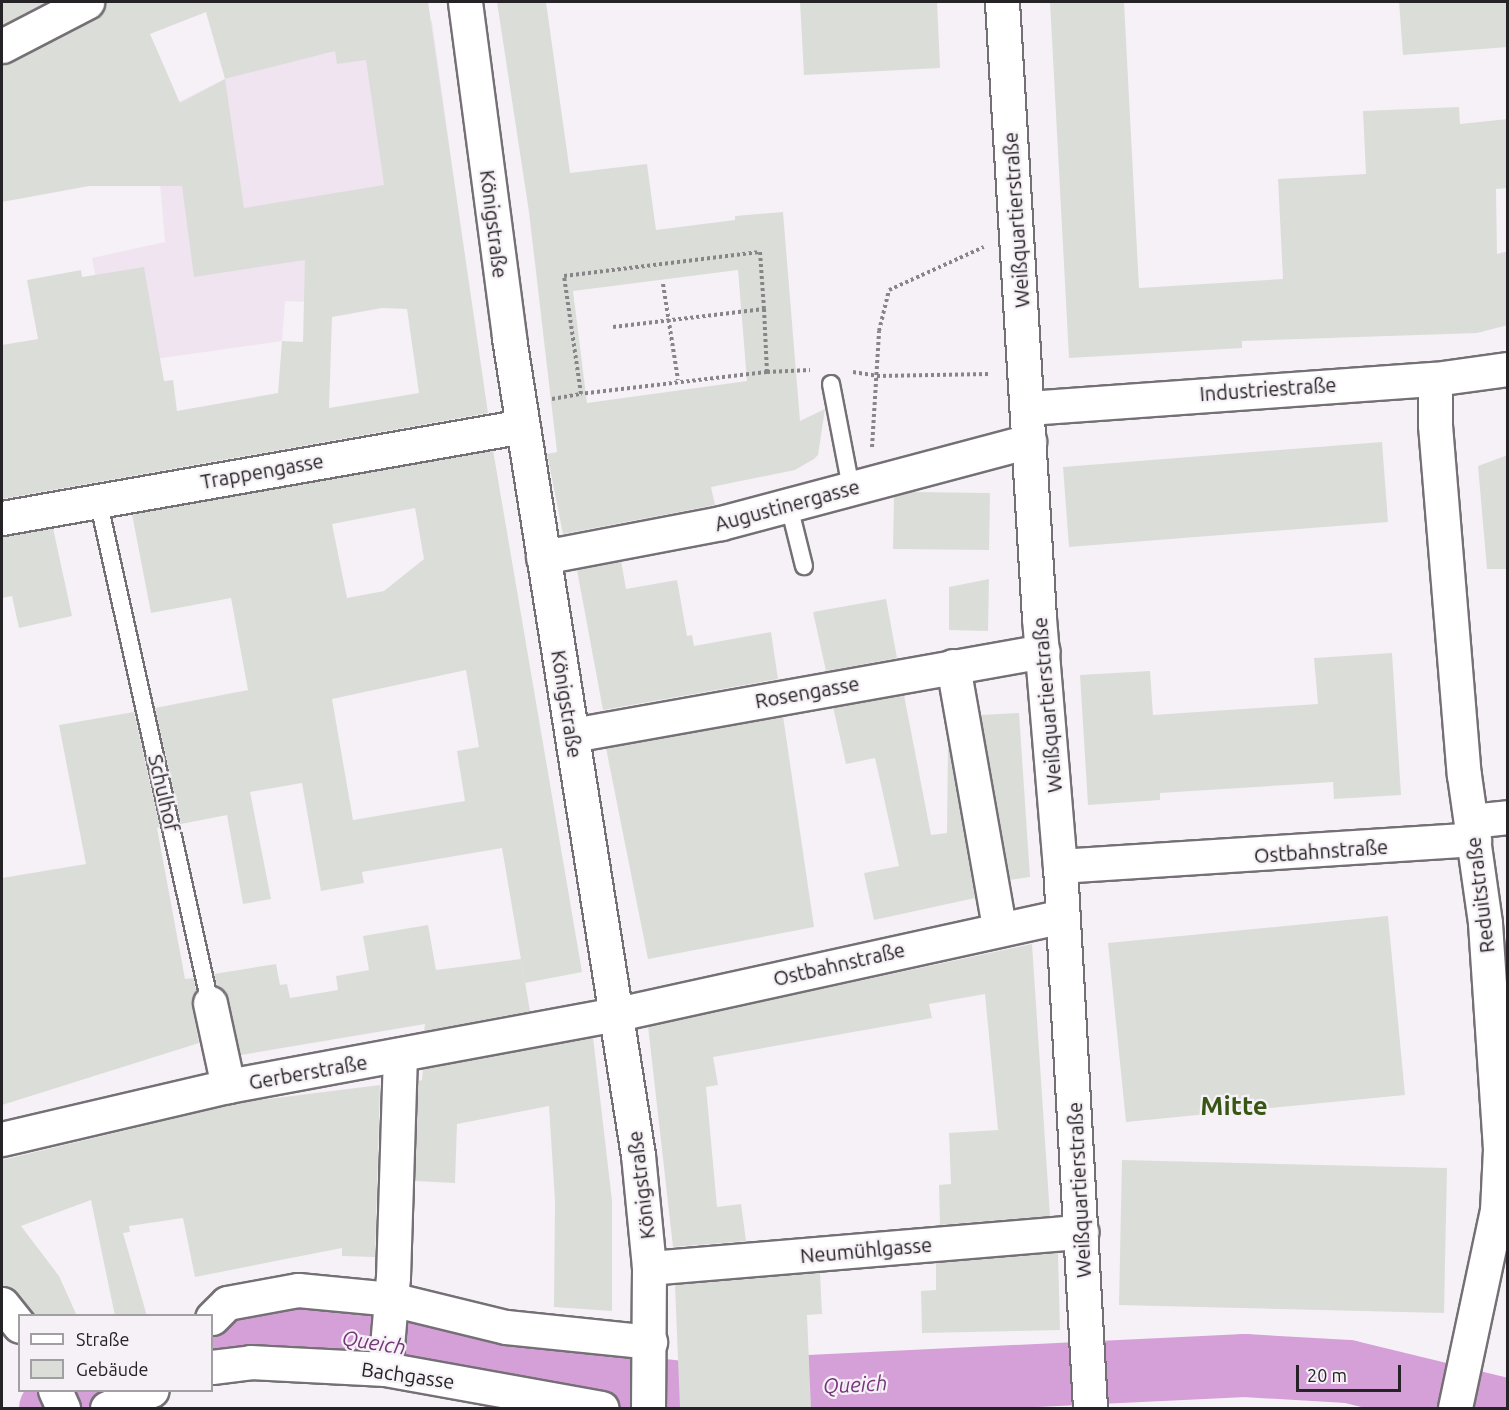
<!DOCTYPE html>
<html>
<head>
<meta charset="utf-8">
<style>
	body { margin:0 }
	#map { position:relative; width:1509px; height:1410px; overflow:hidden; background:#f6f1f6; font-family:Ubuntu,sans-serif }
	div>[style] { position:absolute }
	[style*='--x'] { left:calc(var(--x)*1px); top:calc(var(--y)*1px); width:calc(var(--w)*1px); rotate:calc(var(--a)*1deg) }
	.built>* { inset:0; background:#efe4ef }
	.river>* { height:63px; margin:-31.5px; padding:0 31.5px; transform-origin:31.5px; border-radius:31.5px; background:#d59fd8 }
	.building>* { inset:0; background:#dbded8 }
	.path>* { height:4px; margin-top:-2px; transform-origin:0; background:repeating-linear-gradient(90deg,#888588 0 3px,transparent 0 6px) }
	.roads { filter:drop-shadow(2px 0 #757075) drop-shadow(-2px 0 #757075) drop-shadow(0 2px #757075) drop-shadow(0 -2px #757075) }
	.lane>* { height:16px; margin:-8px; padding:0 8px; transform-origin:8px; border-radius:8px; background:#fff }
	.street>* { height:33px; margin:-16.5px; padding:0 16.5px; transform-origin:16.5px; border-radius:16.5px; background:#fff }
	span { translate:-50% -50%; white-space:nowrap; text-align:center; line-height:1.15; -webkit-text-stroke:4.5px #f6f1f6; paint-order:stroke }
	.street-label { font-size:20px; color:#252325 }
	.water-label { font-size:21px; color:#76367a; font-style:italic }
	.district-label { font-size:26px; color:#385613; font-weight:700 }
	.frame { position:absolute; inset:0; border:3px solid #252325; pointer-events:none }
	.legend { position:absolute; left:18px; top:1314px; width:195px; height:78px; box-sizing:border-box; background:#f6f1f6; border:2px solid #a29fa2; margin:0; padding:8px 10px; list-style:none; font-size:18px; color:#252325 }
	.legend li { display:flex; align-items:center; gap:12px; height:30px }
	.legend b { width:30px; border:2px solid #a29fa2 }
	.scale { position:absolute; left:1296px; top:1365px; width:105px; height:27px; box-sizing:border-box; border:3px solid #252325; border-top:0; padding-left:8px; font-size:18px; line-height:21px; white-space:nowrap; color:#252325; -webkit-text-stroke:4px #f6f1f6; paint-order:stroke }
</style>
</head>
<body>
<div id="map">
	<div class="built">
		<div style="clip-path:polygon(432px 21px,464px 253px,312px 302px,285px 301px,282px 341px,112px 365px,92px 258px,165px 242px,154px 114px,225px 79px,267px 67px,293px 40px)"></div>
	</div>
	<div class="river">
		<div style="--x:212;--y:1346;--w:96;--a:-7.2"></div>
		<div style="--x:307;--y:1334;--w:55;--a:3.1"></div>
		<div style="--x:362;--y:1337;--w:221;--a:11.5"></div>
		<div style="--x:579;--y:1381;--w:104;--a:6.1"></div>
		<div style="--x:682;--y:1392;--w:563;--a:-2.75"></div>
		<div style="--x:1244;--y:1365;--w:104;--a:3.3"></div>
		<div style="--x:1348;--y:1371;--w:156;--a:13.7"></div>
		<div style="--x:50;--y:1408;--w:49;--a:-21.4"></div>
	</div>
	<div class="building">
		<div style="clip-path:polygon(2px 2px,47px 2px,2px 25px)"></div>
		<div style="clip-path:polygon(evenodd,106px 2px,428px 2px,488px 413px,2px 499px,2px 345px,38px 339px,27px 280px,81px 270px,82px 277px,144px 267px,164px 381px,173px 380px,177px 411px,278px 393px,282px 341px,303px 342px,305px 260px,194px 277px,182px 186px,89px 186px,2px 202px,2px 65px,96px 19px,106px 2px,206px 12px,225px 79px,180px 103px,150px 34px,206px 12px,106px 2px,335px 51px,337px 64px,366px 60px,384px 185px,244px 208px,225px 79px,335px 51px,106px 2px,382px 308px,407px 309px,419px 393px,329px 408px,332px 317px,382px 308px)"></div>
		<div style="clip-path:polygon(evenodd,497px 2px,546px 2px,570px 173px,647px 164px,656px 230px,735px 220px,735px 216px,783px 212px,800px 421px,825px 409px,818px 455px,814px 459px,795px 470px,711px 487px,715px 505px,563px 534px,547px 454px,557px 452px,529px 212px,497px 2px,738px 270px,747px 381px,587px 403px,573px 291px,738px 270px)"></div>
		<div style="clip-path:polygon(800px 2px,937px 2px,940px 68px,804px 75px)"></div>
		<div style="clip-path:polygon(1050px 2px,1124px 2px,1139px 288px,1283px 279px,1278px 179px,1366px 174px,1363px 111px,1459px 107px,1460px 124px,1508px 119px,1508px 188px,1496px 189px,1497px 254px,1508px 251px,1508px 325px,1477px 333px,1242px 341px,1242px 348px,1069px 358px)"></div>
		<div style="clip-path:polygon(1399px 2px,1508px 2px,1508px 47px,1403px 55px)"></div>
		<div style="clip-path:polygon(1382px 442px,1388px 522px,1069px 547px,1063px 467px)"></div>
		<div style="clip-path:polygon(evenodd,493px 450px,582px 972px,525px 983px,502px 848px,362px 872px,364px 883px,321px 891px,302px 783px,250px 792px,271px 899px,243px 904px,227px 815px,181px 824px,155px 708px,248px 690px,231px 598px,151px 613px,132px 514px,493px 450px,415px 508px,424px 559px,384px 591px,347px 598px,332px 524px,415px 508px,493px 450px,466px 670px,479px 747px,457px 751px,465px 801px,353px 820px,332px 699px,466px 670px)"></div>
		<div style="clip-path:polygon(1508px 455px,1508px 569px,1487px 569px,1478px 466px)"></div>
		<div style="clip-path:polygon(912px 492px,990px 493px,989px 550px,893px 549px,894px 496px)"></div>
		<div style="clip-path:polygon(53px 528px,72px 616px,19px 628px,12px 596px,2px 598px,2px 536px)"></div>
		<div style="clip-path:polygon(621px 561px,626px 589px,677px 580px,687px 636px,692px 635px,694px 646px,771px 632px,778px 679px,603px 710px,577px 570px)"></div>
		<div style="clip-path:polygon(989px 579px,988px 631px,949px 630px,949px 587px)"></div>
		<div style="clip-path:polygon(886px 599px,897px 658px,826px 671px,813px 612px)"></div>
		<div style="clip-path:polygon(1392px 653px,1401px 795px,1334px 799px,1333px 782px,1160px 793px,1160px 800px,1088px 805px,1080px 675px,1150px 671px,1153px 715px,1318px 704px,1314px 658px)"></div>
		<div style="clip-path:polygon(904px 695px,931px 835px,947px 833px,948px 744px,975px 898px,874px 920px,864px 873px,899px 866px,875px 758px,846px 764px,833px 707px)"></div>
		<div style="clip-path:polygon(134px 712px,160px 827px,157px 828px,185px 979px,194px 978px,196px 990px,192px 1006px,199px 1043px,2px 1105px,2px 878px,86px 864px,59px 725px)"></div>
		<div style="clip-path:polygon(1019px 713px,1030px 877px,1010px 880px,981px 715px)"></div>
		<div style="clip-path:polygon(783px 716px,814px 927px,648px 959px,606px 748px)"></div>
		<div style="clip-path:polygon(1388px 916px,1405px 1095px,1126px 1122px,1108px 943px)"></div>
		<div style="clip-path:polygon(428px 925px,436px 970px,521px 959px,530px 1011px,424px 1031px,425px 1024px,241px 1055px,228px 999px,217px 986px,214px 974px,276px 964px,280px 985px,287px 984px,290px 998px,338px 990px,336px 976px,369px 970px,363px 936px)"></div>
		<div style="clip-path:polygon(1032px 944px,1050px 1216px,940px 1225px,939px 1185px,951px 1184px,949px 1133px,998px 1130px,985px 994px,929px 1004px,932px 1018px,713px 1057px,718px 1085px,706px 1087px,717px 1207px,741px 1204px,746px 1241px,673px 1247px,648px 1026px)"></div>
		<div style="clip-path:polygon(593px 1037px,612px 1201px,612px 1311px,554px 1307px,555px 1201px,549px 1106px,457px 1124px,455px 1183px,415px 1181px,418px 1081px,422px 1080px,423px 1069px)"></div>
		<div style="clip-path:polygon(380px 1085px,375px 1257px,342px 1256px,342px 1248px,195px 1277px,183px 1218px,129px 1226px,130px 1232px,123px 1233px,147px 1316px,115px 1316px,91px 1200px,21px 1226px,59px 1276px,77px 1316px,35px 1316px,16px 1292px,2px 1286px,2px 1160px,244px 1102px)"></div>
		<div style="clip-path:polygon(1122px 1160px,1447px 1168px,1444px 1313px,1119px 1305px)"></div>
		<div style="clip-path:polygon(1058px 1253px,1060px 1330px,922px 1333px,921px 1291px,936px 1290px,936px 1263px)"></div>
		<div style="clip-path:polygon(820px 1273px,822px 1314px,807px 1315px,811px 1408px,680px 1408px,675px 1285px)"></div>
	</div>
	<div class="path">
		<div style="--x:663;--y:284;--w:97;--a:81.1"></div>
		<div style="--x:613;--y:327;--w:152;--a:-6.8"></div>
		<div style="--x:764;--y:309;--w:63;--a:87.3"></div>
		<div style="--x:767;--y:372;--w:187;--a:173.3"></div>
		<div style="--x:581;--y:394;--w:119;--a:-98.2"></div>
		<div style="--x:564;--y:276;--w:197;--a:-7"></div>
		<div style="--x:760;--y:252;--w:57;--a:86"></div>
		<div style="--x:767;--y:372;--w:43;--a:-2.7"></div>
		<div style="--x:853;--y:372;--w:24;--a:9"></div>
		<div style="--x:877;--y:376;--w:113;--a:-1"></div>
		<div style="--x:552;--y:399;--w:28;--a:-10"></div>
		<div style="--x:872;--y:447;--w:116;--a:-86.5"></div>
		<div style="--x:879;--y:331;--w:42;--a:-76.3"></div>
		<div style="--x:889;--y:290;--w:104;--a:-24.4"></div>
	</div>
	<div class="roads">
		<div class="lane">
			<div style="--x:831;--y:384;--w:106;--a:79.1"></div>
			<div style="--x:98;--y:500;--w:515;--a:77.45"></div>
			<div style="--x:789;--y:506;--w:62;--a:76"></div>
		</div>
		<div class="street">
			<div style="--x:465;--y:2;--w:339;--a:82.5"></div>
			<div style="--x:509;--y:338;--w:827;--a:81.03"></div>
			<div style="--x:638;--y:1155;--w:114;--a:84.4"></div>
			<div style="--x:649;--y:1268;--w:140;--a:90.4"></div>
			<div style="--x:1002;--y:2;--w:617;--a:86.56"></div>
			<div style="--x:1039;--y:618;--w:249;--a:85.2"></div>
			<div style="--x:1060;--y:866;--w:543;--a:86.83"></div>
			<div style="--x:2;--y:46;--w:96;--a:-27.4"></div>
			<div style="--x:1435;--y:379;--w:46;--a:90"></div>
			<div style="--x:1435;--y:425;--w:351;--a:85.3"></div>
			<div style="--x:1464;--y:775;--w:149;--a:81.9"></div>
			<div style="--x:1485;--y:923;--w:226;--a:86.2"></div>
			<div style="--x:1500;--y:1149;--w:61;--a:92.8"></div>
			<div style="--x:1497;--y:1210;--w:202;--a:102"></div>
			<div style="--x:1028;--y:408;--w:408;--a:-4.1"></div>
			<div style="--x:1435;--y:379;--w:74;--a:-7.8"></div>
			<div style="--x:2;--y:518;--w:529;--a:-10.01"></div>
			<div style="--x:543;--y:557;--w:181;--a:-10.8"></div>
			<div style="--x:721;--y:523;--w:319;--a:-14.9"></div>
			<div style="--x:953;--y:666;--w:266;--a:80"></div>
			<div style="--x:572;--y:735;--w:478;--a:-10.1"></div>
			<div style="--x:1471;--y:821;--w:37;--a:-6"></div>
			<div style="--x:1060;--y:866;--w:415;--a:-3.7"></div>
			<div style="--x:210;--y:1003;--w:85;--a:77.8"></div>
			<div style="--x:2;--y:1139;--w:232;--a:-13.2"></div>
			<div style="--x:228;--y:1086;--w:396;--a:-10.5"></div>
			<div style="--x:617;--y:1014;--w:456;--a:-12.4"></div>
			<div style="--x:649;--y:1268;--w:434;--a:-4.8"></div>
			<div style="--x:2;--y:1304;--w:28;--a:51"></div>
			<div style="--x:212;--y:1318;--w:21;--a:-45"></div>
			<div style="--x:227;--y:1303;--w:72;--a:-10.4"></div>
			<div style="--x:298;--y:1290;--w:93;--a:5.5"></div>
			<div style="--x:391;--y:1299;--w:118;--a:13.7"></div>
			<div style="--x:506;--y:1327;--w:145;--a:5.9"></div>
			<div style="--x:386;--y:1358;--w:81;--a:-85.1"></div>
			<div style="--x:393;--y:1277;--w:221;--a:-88.2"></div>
			<div style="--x:212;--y:1367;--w:38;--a:-7"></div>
			<div style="--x:250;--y:1362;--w:135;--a:3"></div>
			<div style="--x:385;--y:1369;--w:220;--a:10.2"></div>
			<div style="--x:55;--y:1390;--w:20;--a:66"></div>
			<div style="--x:107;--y:1408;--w:48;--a:-21.8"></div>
		</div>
	</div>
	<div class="street-label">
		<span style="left:1016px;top:220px;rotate:-94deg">Weißquartierstraße</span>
		<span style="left:494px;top:224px;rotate:83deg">Königstraße</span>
		<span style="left:1268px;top:389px;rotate:-4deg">Industriestraße</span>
		<span style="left:262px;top:471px;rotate:-10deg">Trappengasse</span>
		<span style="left:787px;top:505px;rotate:-15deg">Augustinergasse</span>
		<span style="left:807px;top:692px;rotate:-10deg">Rosengasse</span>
		<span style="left:567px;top:704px;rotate:81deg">Königstraße</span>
		<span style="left:1047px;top:705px;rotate:-95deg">Weißquartierstraße</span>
		<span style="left:164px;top:793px;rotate:77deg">Schulhof</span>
		<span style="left:1321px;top:851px;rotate:-4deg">Ostbahnstraße</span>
		<span style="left:1480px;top:895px;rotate:-97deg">Reduitstraße</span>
		<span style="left:839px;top:964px;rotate:-13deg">Ostbahnstraße</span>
		<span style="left:308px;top:1072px;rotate:-10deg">Gerberstraße</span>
		<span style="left:641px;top:1185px;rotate:-97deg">Königstraße</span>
		<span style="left:1079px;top:1190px;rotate:-93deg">Weißquartierstraße</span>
		<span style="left:866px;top:1250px;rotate:-5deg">Neumühlgasse</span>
		<span style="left:408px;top:1375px;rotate:8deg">Bachgasse</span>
	</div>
	<div class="water-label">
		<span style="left:374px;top:1342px;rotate:9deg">Queich</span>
		<span style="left:855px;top:1384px;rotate:-3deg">Queich</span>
	</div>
	<div class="district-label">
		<span style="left:1234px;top:1106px">Mitte</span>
	</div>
	<div class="frame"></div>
	<ul class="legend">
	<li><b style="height:8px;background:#fff"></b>Straße</li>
	<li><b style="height:16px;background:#dbded8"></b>Gebäude</li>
	</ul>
	<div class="scale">20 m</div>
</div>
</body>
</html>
